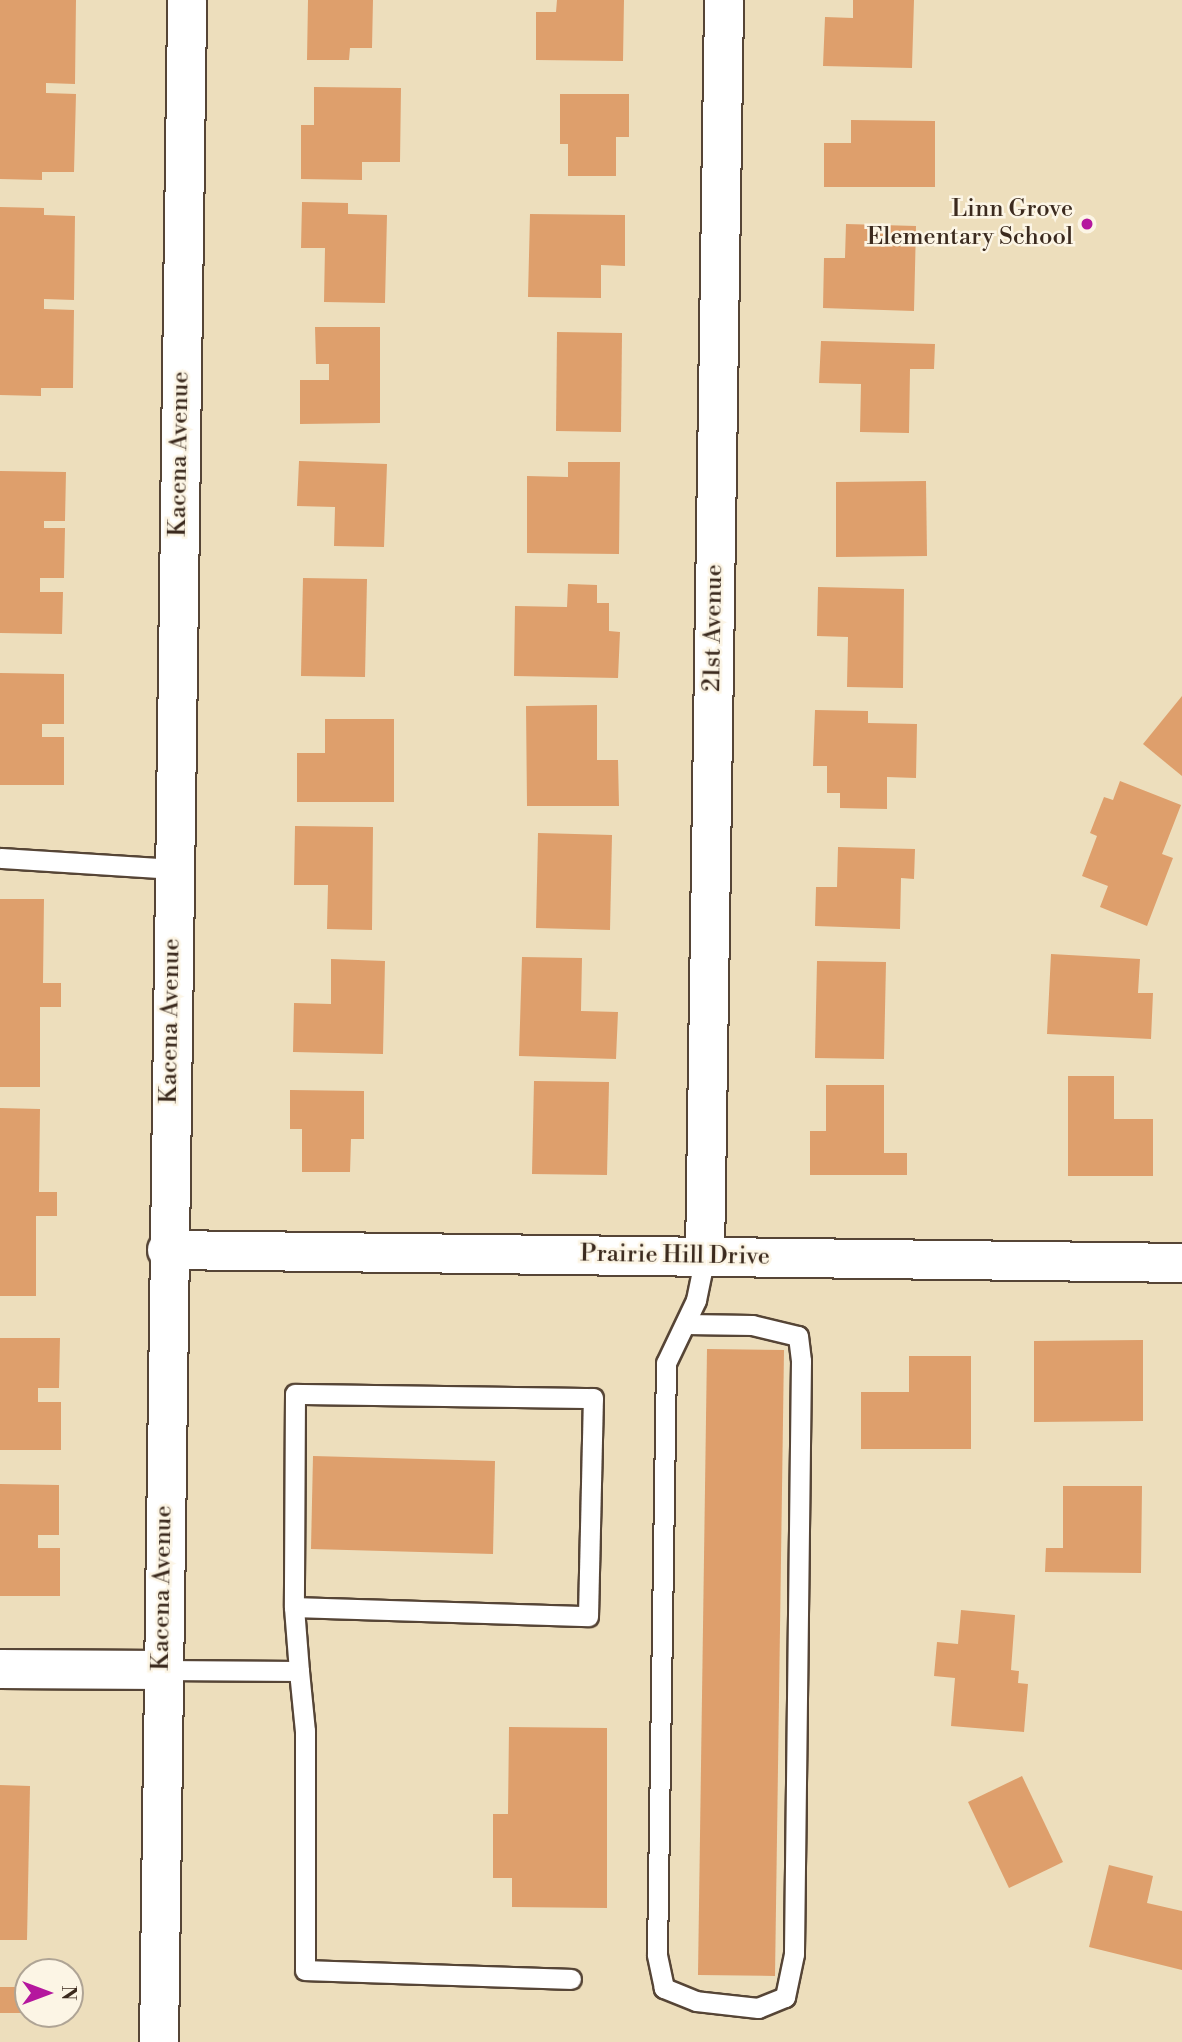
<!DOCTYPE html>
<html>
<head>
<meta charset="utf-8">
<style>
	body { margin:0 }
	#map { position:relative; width:1182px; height:2042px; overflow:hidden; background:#eddebc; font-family:"Libre Bodoni",serif }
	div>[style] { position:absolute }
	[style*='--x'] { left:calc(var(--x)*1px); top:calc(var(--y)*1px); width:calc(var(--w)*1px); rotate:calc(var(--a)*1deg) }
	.building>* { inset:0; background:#de9f6c }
	.roads { filter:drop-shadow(2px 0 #564536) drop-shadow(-2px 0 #564536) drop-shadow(0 2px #564536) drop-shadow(0 -2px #564536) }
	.service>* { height:19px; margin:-9.5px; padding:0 9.5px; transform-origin:9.5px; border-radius:9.5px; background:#fff }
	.minor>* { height:38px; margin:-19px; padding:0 19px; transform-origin:19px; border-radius:19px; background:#fff }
	.dots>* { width:19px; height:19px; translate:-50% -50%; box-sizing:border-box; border:4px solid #fcf5e5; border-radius:50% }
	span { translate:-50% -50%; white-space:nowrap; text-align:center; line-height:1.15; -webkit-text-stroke:5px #fcf5e5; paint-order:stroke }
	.poi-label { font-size:24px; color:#3b2a1e }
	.right { translate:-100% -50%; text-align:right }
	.street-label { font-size:24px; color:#3b2a1e }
	.north { position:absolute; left:14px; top:1958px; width:70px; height:70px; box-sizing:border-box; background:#fcf5e5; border:2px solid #afa495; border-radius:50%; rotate:90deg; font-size:19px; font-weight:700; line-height:28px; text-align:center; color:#3b2a1e }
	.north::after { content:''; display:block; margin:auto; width:24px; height:32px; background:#b5179e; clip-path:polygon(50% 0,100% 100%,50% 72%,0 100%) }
</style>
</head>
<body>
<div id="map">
	<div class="building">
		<div style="clip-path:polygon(0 0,76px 0,75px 84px,46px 83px,46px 93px,76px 94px,74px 172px,42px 172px,42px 180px,0 179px)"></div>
		<div style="clip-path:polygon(308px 0,373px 0,372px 48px,350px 48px,349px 60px,307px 60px)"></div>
		<div style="clip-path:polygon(557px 0,624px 0,623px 61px,536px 60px,536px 12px,556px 12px)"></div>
		<div style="clip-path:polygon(853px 0,914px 0,912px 68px,823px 66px,825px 17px,853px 18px)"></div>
		<div style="clip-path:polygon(314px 87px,401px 88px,400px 162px,362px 162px,362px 180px,301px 179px,301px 125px,314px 125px)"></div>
		<div style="clip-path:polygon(560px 94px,629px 94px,629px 137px,616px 137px,616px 176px,568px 176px,568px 144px,560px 144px)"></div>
		<div style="clip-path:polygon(851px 120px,935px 121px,935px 187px,824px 187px,824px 143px,851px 143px)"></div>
		<div style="clip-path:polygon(302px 202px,348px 203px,348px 214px,387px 215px,385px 303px,324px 302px,325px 248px,301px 248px)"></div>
		<div style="clip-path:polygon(0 207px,44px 208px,44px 215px,75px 216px,74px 300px,44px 299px,44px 309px,74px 310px,73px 388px,41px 388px,41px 396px,0 395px)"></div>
		<div style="clip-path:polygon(530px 214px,625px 215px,625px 266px,601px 265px,601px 298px,528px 297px)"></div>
		<div style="clip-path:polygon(846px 224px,916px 226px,914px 311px,823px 308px,824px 258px,845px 258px)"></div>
		<div style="clip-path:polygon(315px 327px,380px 327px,380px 423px,300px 424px,300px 380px,329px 380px,329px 364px,316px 364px)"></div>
		<div style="clip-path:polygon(557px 332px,622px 333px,621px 432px,556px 431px)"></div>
		<div style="clip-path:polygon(821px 341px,935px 344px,934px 369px,910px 369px,909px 433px,860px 432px,861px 384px,819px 383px)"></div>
		<div style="clip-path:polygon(299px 461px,387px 464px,384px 547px,334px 546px,335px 507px,297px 506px)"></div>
		<div style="clip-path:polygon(568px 462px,620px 462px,619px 554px,527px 553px,527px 476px,568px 477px)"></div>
		<div style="clip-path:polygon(0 471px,66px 472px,65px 521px,44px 521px,44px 528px,65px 528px,64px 578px,40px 578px,40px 592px,63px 592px,62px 634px,0 633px)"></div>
		<div style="clip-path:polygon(926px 481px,927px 556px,836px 557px,836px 482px)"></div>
		<div style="clip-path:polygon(303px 578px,367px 579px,365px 677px,301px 676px)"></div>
		<div style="clip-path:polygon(568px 584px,597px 585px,597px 603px,609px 603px,609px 631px,620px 632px,618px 678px,514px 676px,515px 606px,567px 607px)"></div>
		<div style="clip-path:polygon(818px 587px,904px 589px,903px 688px,847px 687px,848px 637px,817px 636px)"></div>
		<div style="clip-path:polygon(0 673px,64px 674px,64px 724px,42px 724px,42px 737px,64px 737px,64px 785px,0 785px)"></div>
		<div style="clip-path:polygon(1182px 696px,1182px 776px,1143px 744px)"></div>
		<div style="clip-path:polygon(597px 705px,597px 760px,618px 760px,619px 806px,527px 806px,526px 706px)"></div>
		<div style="clip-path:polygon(815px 710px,868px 711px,868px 723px,917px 724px,916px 778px,887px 777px,887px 809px,840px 808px,840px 793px,827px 793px,827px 766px,813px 766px)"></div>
		<div style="clip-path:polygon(325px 719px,394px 719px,394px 802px,297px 802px,297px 753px,325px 753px)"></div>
		<div style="clip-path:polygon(1120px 781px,1181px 805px,1162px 854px,1173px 858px,1147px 926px,1100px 907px,1108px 886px,1082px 876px,1097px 836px,1090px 833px,1104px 797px,1113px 800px)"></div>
		<div style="clip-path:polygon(295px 826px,373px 827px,372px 930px,327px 929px,328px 885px,294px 885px)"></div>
		<div style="clip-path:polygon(538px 833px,612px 835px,610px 930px,536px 928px)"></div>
		<div style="clip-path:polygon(838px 847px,915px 849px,914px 879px,901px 878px,900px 929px,815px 926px,816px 887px,837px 887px)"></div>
		<div style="clip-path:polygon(0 899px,44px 899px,43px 983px,61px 983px,61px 1007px,40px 1007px,40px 1087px,0 1087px)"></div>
		<div style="clip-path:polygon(1051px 954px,1140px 959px,1138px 993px,1153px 993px,1151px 1039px,1047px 1034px)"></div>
		<div style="clip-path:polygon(522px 957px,582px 958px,581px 1011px,618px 1012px,616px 1059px,519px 1056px)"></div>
		<div style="clip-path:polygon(331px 959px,385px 961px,383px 1054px,293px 1052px,294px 1003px,331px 1004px)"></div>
		<div style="clip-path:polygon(817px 961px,886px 962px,884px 1059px,815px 1058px)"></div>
		<div style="clip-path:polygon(1068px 1076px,1114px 1076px,1114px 1119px,1153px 1119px,1153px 1176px,1068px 1176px)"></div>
		<div style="clip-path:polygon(534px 1081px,609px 1082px,607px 1175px,532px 1174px)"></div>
		<div style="clip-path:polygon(826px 1085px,884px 1085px,884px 1153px,907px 1153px,907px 1175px,810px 1175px,810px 1131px,826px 1131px)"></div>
		<div style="clip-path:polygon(290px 1090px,364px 1091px,364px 1139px,351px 1139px,350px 1172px,302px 1172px,302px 1129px,290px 1129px)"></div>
		<div style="clip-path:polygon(0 1108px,40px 1109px,39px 1192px,57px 1192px,57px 1216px,36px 1216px,36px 1296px,0 1296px)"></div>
		<div style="clip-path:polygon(0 1338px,60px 1338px,59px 1388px,38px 1388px,38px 1402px,61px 1402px,61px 1450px,0 1450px)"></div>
		<div style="clip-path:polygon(1143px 1340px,1143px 1421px,1034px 1422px,1034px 1341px)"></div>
		<div style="clip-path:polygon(707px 1349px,784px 1350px,775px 1976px,698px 1975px)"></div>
		<div style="clip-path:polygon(909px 1356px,971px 1356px,971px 1449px,861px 1449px,861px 1392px,909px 1392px)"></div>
		<div style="clip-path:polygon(313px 1456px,495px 1461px,493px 1554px,311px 1549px)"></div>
		<div style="clip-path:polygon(0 1484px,59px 1485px,59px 1535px,38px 1535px,38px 1548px,60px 1548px,60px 1596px,0 1596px)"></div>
		<div style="clip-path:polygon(1063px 1486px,1142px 1486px,1141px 1573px,1045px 1572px,1046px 1548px,1063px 1548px)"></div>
		<div style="clip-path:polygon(961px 1610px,1015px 1615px,1011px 1670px,1019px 1671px,1018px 1683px,1028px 1684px,1024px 1732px,951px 1726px,955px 1678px,934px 1676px,937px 1642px,958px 1644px)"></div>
		<div style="clip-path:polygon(509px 1727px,607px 1728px,607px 1908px,512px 1907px,512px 1878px,493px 1878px,493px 1814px,508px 1814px)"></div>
		<div style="clip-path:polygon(1022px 1776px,1063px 1862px,1009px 1888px,968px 1802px)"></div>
		<div style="clip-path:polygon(0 1785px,30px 1786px,27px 1940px,0 1940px)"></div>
		<div style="clip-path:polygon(1109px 1865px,1153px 1876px,1147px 1903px,1182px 1911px,1182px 1970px,1089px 1947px)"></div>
		<div style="clip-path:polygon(0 1987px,28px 1987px,28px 2013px,0 2013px)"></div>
	</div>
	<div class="roads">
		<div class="service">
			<div style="--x:0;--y:858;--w:173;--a:3.6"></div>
			<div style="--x:686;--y:1324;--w:66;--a:0.9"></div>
			<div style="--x:752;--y:1325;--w:47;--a:13.4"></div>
			<div style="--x:798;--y:1336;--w:25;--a:83"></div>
			<div style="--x:801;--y:1361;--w:593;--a:90.68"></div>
			<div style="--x:794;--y:1954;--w:44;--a:101.8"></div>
			<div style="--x:785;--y:1997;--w:29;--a:158"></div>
			<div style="--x:758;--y:2008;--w:62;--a:-173.6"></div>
			<div style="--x:696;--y:2001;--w:35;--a:-158"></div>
			<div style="--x:664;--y:1988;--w:35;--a:-102"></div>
			<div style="--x:657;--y:1954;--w:591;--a:-89.13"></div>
			<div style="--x:666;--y:1363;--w:70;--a:-64.5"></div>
			<div style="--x:696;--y:1300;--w:45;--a:-78.4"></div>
			<div style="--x:161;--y:1670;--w:138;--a:0.4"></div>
			<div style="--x:299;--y:1671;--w:64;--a:-94.5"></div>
			<div style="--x:294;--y:1607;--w:294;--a:1.8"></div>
			<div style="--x:588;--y:1616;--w:218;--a:-88.7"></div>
			<div style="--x:593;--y:1398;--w:298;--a:-179.2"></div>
			<div style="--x:295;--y:1394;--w:213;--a:90.3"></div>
			<div style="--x:299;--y:1671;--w:60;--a:84.3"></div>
			<div style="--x:305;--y:1731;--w:239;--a:90"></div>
			<div style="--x:305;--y:1970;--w:266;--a:1.9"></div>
		</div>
		<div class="minor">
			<div style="--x:167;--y:1250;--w:1015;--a:0.73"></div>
			<div style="--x:705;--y:1256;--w:1256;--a:-89.13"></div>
			<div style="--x:0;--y:1669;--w:161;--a:0.4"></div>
			<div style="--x:159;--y:2042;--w:2042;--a:-89.21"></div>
		</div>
	</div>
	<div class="dots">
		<div style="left:1087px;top:224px;background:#b5179e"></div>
	</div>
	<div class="poi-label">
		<span class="right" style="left:1073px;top:224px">Linn Grove<br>Elementary School</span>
	</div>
	<div class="street-label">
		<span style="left:180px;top:454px;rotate:-89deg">Kacena Avenue</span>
		<span style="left:714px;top:628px;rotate:-89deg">21st Avenue</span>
		<span style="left:171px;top:1021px;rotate:-89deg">Kacena Avenue</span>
		<span style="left:675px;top:1256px;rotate:1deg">Prairie Hill Drive</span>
		<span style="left:163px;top:1588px;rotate:-89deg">Kacena Avenue</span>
	</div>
	<div class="north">N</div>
</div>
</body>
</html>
